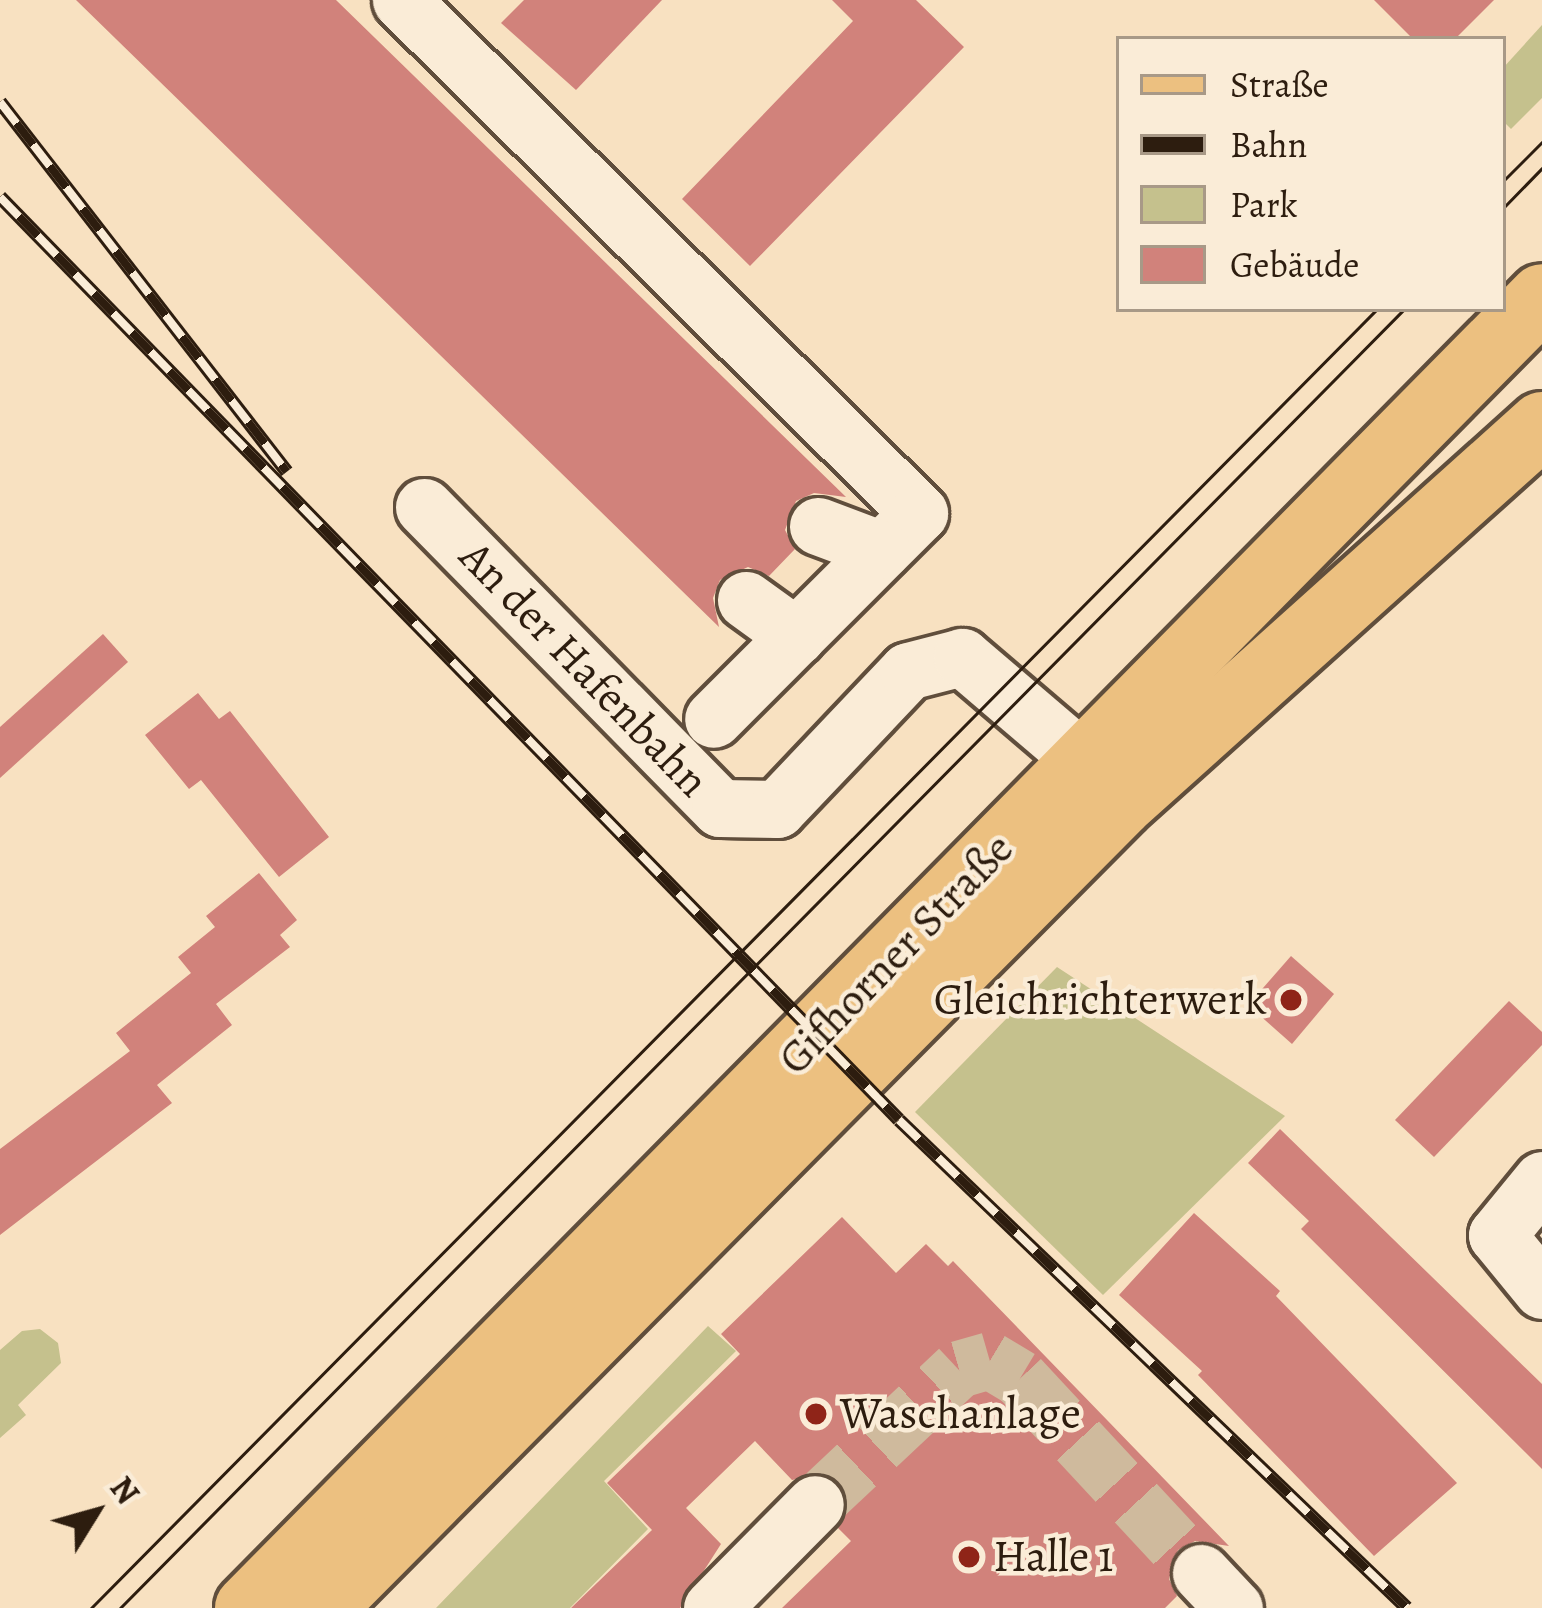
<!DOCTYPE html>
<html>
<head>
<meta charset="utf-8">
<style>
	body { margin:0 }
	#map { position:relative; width:1542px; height:1608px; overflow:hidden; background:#f8e1c1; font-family:Alegreya,serif }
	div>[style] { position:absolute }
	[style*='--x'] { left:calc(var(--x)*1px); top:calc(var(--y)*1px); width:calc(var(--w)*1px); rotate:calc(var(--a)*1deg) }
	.green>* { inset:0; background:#c5c18d }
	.building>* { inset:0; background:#d1827b }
	.minor-tunnel>* { height:57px; margin-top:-28.5px; transform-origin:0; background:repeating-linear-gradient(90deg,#cfba9d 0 57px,transparent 0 85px) }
	.roads { filter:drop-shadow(3px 0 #604e3c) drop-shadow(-3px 0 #604e3c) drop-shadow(0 3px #604e3c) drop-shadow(0 -3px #604e3c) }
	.minor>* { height:57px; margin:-28.5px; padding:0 28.5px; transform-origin:28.5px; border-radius:28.5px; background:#faecd7 }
	.major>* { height:66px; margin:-33px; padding:0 33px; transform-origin:33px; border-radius:33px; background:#ecc080 }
	.tram>* { height:3px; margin:-1.5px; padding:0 1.5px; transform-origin:1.5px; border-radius:1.5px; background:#2d1d0f }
	.rail>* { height:14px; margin-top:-7px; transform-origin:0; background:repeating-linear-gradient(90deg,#faecd7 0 27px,#2d1d0f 0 54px); box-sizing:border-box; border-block:3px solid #2d1d0f }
	.dots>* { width:33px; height:33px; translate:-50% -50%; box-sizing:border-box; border:6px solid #faecd7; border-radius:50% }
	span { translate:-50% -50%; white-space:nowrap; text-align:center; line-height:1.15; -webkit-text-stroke:9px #faecd7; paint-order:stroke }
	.street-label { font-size:45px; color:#2d1d0f }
	.poi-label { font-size:45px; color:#2d1d0f }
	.right { translate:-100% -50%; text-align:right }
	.left { translate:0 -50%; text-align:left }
	.legend { position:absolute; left:1116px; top:36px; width:390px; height:276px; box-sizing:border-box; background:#faecd7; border:3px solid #a89987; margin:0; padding:15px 21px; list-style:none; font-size:36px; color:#2d1d0f }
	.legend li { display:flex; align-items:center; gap:24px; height:60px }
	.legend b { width:60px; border:3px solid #a89987 }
	.north { position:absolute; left:36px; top:1452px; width:120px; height:120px; -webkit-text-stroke:9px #faecd7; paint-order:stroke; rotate:53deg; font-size:33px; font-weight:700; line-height:48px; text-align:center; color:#2d1d0f }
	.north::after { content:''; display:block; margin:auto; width:42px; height:54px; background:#2d1d0f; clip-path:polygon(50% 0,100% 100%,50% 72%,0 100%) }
</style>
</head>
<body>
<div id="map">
	<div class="green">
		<div style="clip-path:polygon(1542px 25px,1542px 98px,1511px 129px,1503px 121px,1503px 68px)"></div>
		<div style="clip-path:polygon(1057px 967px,1285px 1116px,1103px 1295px,915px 1112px)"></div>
		<div style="clip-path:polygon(708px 1326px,736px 1351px,604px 1481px,648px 1529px,570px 1608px,436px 1608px)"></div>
		<div style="clip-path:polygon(40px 1329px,58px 1343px,61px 1363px,18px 1405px,26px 1415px,0 1438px,0 1350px,22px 1331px)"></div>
	</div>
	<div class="building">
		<div style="clip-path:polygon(76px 0,336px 0,846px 497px,814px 493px,796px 501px,785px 530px,795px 549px,769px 576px,748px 567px,720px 580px,713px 598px,719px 627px)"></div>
		<div style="clip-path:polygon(524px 0,662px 0,576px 90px,501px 23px)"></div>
		<div style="clip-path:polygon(832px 0,916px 0,964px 47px,750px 266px,682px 199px,853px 21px)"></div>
		<div style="clip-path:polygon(1374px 0,1494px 0,1455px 39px,1413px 39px)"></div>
		<div style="clip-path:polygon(103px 634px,128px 662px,0 778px,0 727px)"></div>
		<div style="clip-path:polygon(198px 693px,219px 719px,230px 711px,329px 837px,279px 877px,201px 780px,189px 789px,145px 735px)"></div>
		<div style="clip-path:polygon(259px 873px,297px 920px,280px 935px,290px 947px,216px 1004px,232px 1025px,157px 1085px,172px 1103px,0 1235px,0 1149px,130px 1051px,116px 1033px,191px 973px,178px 957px,215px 927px,206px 916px)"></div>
		<div style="clip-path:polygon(1291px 956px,1334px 994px,1292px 1044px,1248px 1005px)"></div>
		<div style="clip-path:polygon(1509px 1001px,1542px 1032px,1542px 1045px,1434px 1157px,1395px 1120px)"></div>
		<div style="clip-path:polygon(1280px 1129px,1542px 1384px,1542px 1469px,1301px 1229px,1309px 1221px,1248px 1163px)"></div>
		<div style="clip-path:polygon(1194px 1213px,1280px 1291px,1276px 1296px,1457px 1483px,1374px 1556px,1198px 1375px,1202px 1371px,1119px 1295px)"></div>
		<div style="clip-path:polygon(842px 1217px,896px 1273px,926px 1244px,948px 1266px,953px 1261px,1229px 1546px,1195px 1541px,1178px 1550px,1169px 1579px,1177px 1596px,1165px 1608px,782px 1608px,851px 1541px,838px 1528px,847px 1496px,824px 1473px,792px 1480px,755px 1441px,686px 1508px,721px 1544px,680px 1608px,571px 1608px,652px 1530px,607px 1483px,740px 1354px,721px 1334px)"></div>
	</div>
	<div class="minor-tunnel">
		<div style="--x:815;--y:1504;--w:197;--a:-43.2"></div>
		<div style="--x:959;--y:1369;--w:32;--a:-16"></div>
		<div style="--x:990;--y:1360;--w:35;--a:31"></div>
		<div style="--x:1020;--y:1378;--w:266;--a:47.1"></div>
	</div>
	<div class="roads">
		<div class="minor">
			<div style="--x:401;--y:0;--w:729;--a:44.72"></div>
			<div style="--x:919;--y:513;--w:291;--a:135"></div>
			<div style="--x:424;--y:507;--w:422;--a:45.5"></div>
			<div style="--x:720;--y:808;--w:57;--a:1"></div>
			<div style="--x:777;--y:809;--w:190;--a:-46.5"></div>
			<div style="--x:908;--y:671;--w:56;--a:-14.5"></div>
			<div style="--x:962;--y:657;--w:162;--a:40.5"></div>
			<div style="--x:818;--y:526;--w:68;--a:20.6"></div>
			<div style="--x:746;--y:600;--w:62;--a:35.8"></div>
			<div style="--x:1542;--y:1180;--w:71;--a:129.3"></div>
			<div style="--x:1497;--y:1235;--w:71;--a:50.7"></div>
			<div style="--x:1201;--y:1573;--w:48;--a:46.7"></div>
			<div style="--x:712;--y:1608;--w:146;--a:-45.3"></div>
		</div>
		<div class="major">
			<div style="--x:248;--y:1608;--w:1842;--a:-45.37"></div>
			<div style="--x:322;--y:1608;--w:1133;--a:-45.21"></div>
			<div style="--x:1120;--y:804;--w:567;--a:-41.93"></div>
		</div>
	</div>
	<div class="tram">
		<div style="--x:1503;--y:181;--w:55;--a:-45"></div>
		<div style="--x:1503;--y:208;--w:56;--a:-45.7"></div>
		<div style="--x:91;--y:1608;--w:1828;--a:-45.29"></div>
		<div style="--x:120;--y:1608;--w:1826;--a:-45.33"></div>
	</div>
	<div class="rail">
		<div style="--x:0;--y:102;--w:468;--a:52.2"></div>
		<div style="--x:0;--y:197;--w:1288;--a:45.75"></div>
		<div style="--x:899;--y:1120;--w:704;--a:43.85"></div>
	</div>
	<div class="dots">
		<div style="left:1291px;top:1000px;background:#8f2418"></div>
		<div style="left:816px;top:1414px;background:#8f2418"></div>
		<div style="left:969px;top:1557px;background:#8f2418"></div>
	</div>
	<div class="street-label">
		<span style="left:584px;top:669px;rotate:46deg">An der Hafenbahn</span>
		<span style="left:896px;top:954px;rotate:-46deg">Gifhorner Straße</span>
	</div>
	<div class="poi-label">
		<span class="right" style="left:1267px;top:1000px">Gleichrichterwerk</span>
		<span class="left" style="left:840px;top:1414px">Waschanlage</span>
		<span class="left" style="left:993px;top:1557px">Halle 1</span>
	</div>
	<ul class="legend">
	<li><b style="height:15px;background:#ecc080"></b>Straße</li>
	<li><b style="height:15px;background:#2d1d0f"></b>Bahn</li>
	<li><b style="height:33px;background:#c5c18d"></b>Park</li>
	<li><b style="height:33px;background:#d1827b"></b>Gebäude</li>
	</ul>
	<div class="north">N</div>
</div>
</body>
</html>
